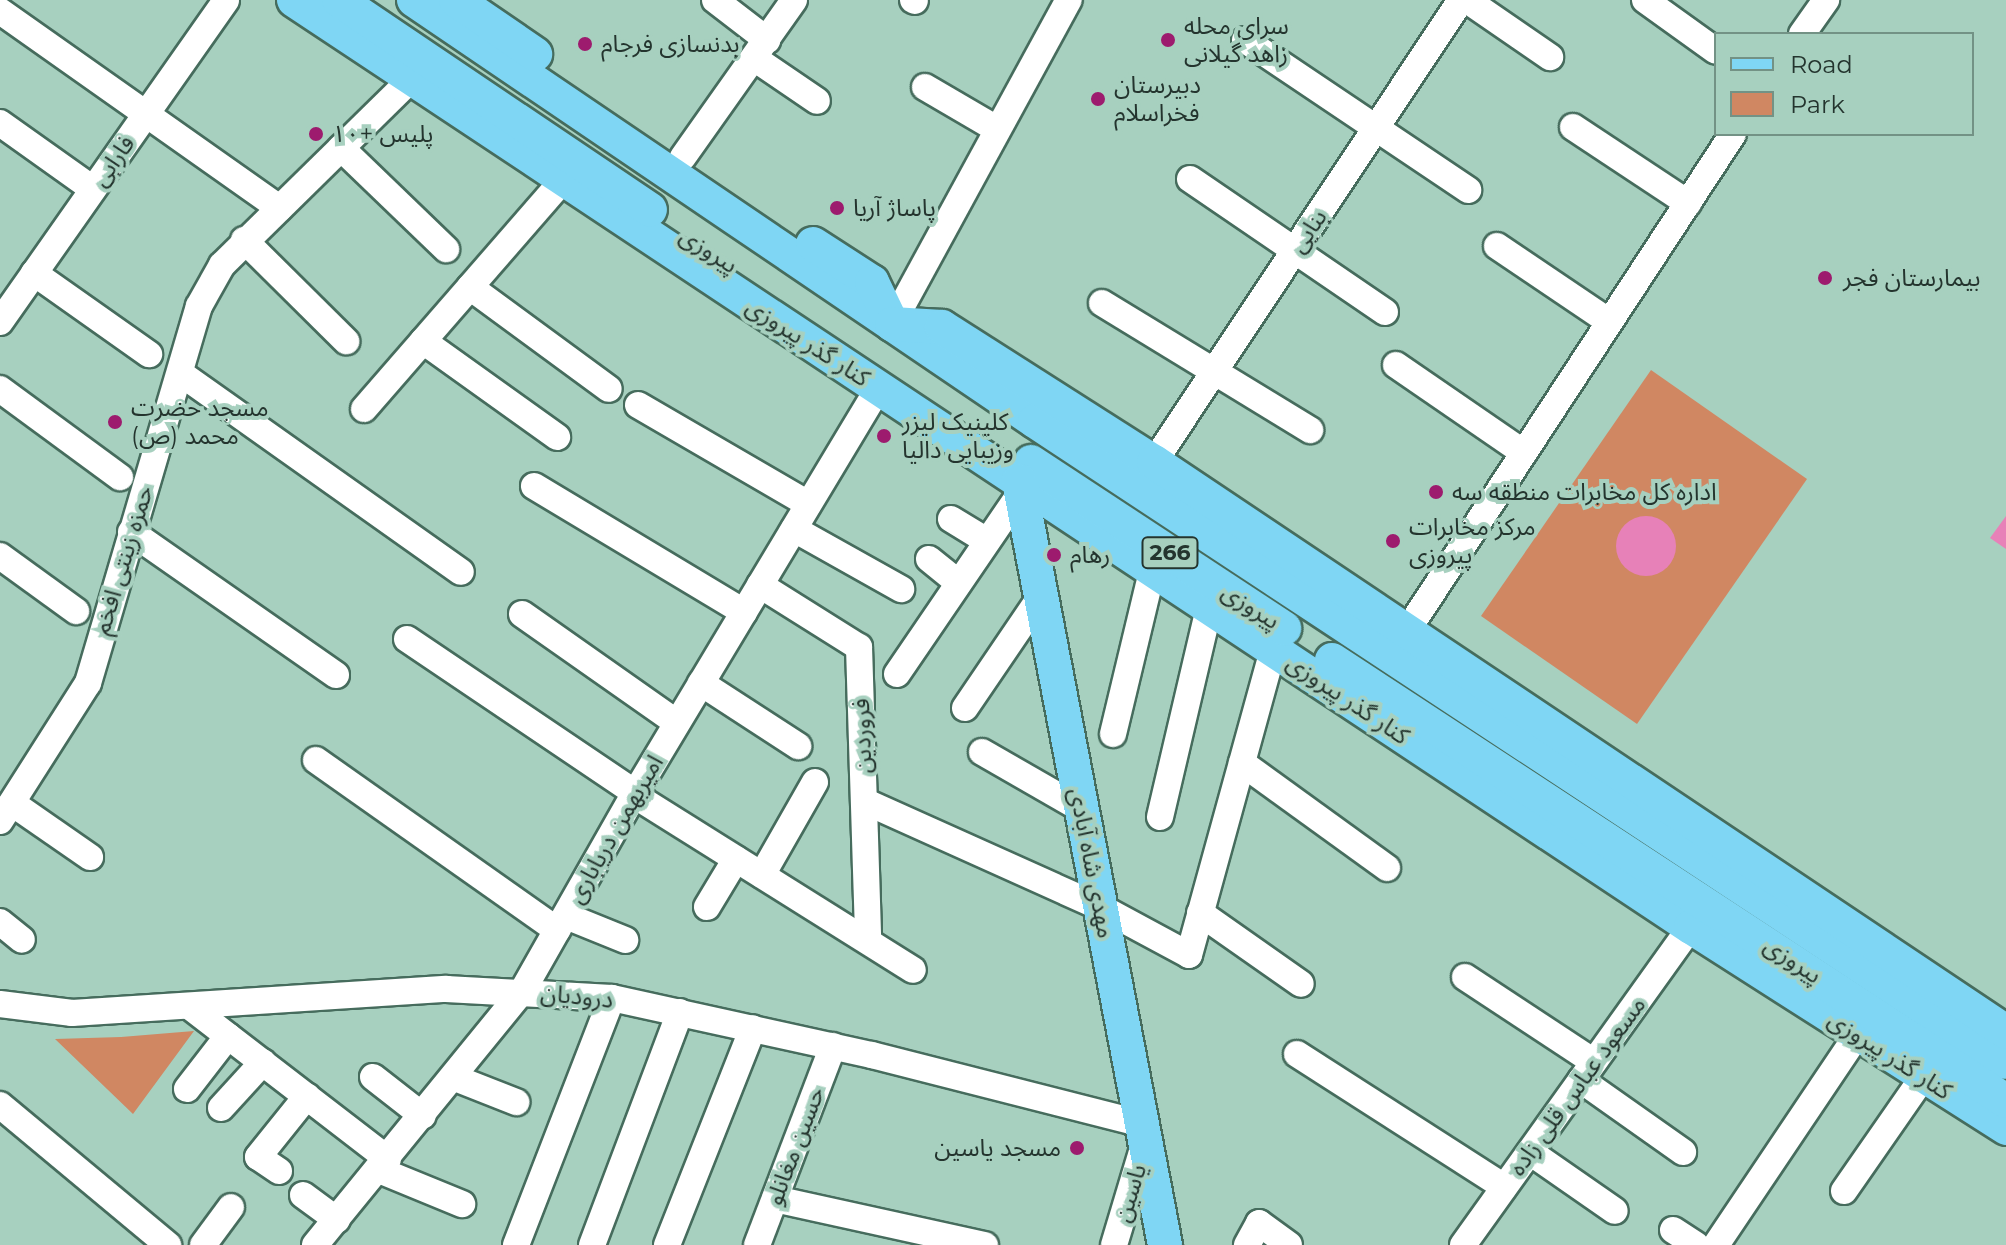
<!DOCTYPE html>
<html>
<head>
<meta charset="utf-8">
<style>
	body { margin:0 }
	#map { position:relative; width:2006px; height:1245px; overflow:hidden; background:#a7d0bf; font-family:Montserrat,"Noto Sans Arabic",sans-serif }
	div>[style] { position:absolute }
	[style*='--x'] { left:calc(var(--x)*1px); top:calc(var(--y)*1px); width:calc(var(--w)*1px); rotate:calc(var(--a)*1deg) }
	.green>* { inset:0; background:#d08762 }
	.water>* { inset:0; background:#e781b8 }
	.round { border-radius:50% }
	.roads { filter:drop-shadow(2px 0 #466c5d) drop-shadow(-2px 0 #466c5d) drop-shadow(0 2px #466c5d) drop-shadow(0 -2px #466c5d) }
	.minor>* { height:26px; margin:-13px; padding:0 13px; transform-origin:13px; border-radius:13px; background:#fff }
	.major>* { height:34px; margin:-17px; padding:0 17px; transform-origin:17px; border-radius:17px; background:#7fd6f4 }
	.dots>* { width:22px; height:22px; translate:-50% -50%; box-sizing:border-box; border:4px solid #a7d0bf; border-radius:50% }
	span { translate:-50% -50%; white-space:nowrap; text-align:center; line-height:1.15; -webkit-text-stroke:8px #a7d0bf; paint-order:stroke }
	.shield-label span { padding:2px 6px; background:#a7d0bf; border:2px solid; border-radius:6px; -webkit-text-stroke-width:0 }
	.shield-label { font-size:22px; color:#24342e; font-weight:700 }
	.poi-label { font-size:24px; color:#24342e }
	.left { translate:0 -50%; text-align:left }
	.right { translate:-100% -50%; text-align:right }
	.street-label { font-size:24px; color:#24342e }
	.legend { position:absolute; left:1714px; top:32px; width:260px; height:104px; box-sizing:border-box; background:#a7d0bf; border:2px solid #739285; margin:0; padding:10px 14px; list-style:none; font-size:24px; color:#24342e }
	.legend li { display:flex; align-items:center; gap:16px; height:40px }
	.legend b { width:40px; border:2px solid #739285 }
</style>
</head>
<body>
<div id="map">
	<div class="green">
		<div style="clip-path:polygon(1651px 370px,1807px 479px,1637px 724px,1481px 616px)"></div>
		<div style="clip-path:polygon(194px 1031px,133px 1114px,55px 1039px,121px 1037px)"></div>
	</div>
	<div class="water">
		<div style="clip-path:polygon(2006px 516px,2006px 549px,1990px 538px)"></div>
		<div class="round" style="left:1616px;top:516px;width:60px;height:60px"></div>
	</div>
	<div class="roads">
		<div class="minor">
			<div style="--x:715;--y:0;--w:66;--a:37.6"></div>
			<div style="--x:913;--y:0;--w:2;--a:27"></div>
			<div style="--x:1467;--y:0;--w:101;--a:34.5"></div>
			<div style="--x:1645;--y:0;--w:87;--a:35.7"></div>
			<div style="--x:0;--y:11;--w:342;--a:35.2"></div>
			<div style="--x:1802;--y:34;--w:42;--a:-54.8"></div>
			<div style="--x:1245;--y:40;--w:269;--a:33.9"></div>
			<div style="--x:754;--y:58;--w:76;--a:34.3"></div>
			<div style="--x:925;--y:87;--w:83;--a:30.3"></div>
			<div style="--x:0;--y:123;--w:114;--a:35.4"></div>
			<div style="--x:1573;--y:127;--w:138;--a:33.5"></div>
			<div style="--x:341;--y:148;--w:146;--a:43.9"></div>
			<div style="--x:683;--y:157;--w:192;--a:-54.7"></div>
			<div style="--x:1190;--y:179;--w:236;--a:34.3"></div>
			<div style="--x:244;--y:240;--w:144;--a:44.7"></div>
			<div style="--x:1497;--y:246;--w:134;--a:34"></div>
			<div style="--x:34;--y:273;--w:141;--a:35.2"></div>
			<div style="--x:470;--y:287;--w:172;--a:36.3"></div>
			<div style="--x:1102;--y:303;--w:244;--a:31.4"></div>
			<div style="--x:0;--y:322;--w:393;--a:-54.9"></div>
			<div style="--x:892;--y:324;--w:369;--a:-61.4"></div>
			<div style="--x:423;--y:341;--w:165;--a:35.6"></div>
			<div style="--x:1396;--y:365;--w:155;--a:34.5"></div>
			<div style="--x:180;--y:373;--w:344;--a:35.3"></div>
			<div style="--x:0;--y:389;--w:149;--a:36.3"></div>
			<div style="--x:638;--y:405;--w:197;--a:30.2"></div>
			<div style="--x:364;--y:409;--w:302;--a:-49"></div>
			<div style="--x:1154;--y:462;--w:555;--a:-56.4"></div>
			<div style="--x:534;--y:486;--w:245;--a:31"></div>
			<div style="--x:951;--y:519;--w:42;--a:31.4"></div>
			<div style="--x:794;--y:529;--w:123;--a:29.3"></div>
			<div style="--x:131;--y:532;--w:250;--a:34.9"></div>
			<div style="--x:0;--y:556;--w:94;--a:35.9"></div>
			<div style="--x:929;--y:559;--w:38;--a:39"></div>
			<div style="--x:760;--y:585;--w:117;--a:32.1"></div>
			<div style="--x:859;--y:647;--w:294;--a:88.2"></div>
			<div style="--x:522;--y:614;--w:189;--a:35.1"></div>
			<div style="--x:1407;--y:631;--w:594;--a:-56.74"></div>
			<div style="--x:407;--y:639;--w:275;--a:34"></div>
			<div style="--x:897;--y:674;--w:220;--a:-55.7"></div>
			<div style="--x:701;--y:683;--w:116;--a:33"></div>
			<div style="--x:965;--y:708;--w:135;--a:-55.8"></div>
			<div style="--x:1113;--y:734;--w:168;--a:-76.5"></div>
			<div style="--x:982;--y:752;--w:114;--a:29.9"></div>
			<div style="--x:316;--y:760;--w:295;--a:35.2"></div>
			<div style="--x:1242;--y:763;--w:179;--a:35.9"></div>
			<div style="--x:634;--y:795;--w:329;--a:32.1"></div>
			<div style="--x:864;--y:801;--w:259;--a:24.2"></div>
			<div style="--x:1100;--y:907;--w:101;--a:28.3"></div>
			<div style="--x:1189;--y:955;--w:317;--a:-74.6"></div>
			<div style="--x:12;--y:803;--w:95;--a:34.7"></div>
			<div style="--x:1160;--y:817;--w:215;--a:-76.8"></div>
			<div style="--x:0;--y:821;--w:164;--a:-57.5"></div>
			<div style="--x:88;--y:683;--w:393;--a:-73.6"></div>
			<div style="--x:199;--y:306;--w:47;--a:-60.7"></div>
			<div style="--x:222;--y:265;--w:267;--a:-44.5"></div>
			<div style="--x:762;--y:875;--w:107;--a:-60.3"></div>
			<div style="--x:707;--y:907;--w:56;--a:-58.9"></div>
			<div style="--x:1200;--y:913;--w:123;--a:35.1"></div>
			<div style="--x:566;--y:916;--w:64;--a:22.1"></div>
			<div style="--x:0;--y:922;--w:28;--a:39"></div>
			<div style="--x:1465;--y:977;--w:154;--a:33.4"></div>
			<div style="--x:0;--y:1004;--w:73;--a:7.1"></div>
			<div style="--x:72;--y:1013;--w:375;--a:-3.7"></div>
			<div style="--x:446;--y:989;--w:166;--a:3.1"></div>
			<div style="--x:612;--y:998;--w:266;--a:12.4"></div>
			<div style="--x:872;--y:1055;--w:279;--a:14.3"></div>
			<div style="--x:189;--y:1006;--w:251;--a:37.6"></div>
			<div style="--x:1297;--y:1054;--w:246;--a:32.7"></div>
			<div style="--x:373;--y:1077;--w:63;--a:38"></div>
			<div style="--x:455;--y:1078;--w:66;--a:21.5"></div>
			<div style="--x:1581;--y:1080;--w:125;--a:35.2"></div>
			<div style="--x:187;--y:1089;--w:67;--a:-52.3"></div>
			<div style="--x:0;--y:1105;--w:219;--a:39.8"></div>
			<div style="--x:221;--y:1108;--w:62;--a:-47.6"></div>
			<div style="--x:1530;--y:1152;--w:103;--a:34.8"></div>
			<div style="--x:379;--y:1170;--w:90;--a:22.3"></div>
			<div style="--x:279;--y:1171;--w:25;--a:-146"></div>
			<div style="--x:258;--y:1157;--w:78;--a:-51.2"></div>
			<div style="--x:1844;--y:1191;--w:140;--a:-55.2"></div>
			<div style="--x:303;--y:1195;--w:42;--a:36.3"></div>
			<div style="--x:775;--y:1199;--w:215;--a:12.4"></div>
			<div style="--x:1673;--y:1230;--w:27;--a:33"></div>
			<div style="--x:203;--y:1245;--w:47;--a:-53.6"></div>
			<div style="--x:315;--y:1245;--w:329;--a:-50.8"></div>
			<div style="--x:523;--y:990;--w:224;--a:-60.4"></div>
			<div style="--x:634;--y:795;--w:475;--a:-59"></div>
			<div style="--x:516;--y:1245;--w:265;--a:-68.8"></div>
			<div style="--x:592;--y:1245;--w:249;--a:-69.3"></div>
			<div style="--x:667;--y:1245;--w:233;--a:-68.4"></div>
			<div style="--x:757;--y:1245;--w:213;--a:-69.1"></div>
			<div style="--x:1114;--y:1245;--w:104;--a:-73.3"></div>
			<div style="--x:1247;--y:1245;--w:25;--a:-61"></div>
			<div style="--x:1259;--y:1223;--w:37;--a:36"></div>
			<div style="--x:1463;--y:1245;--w:391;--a:-54.4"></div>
			<div style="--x:1716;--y:1245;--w:254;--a:-56.1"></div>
		</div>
		<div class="major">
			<div style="--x:294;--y:0;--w:1677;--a:33.57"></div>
			<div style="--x:1691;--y:927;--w:374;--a:32.5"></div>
			<div style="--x:339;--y:0;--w:375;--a:34"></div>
			<div style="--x:414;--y:0;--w:750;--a:34.13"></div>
			<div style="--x:1035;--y:421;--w:1163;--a:33.43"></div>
			<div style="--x:456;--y:0;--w:96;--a:34.4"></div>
			<div style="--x:813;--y:244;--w:70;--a:32.8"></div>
			<div style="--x:872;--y:282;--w:47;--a:64.5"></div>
			<div style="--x:892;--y:324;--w:50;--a:3.4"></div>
			<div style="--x:942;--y:327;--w:251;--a:32.5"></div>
			<div style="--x:1154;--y:462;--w:1025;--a:33.78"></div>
			<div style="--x:1031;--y:462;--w:303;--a:33.3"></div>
			<div style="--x:1019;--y:481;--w:778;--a:79.18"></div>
			<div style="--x:1332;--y:660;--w:805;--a:33.2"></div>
		</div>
	</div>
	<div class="dots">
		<div style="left:1168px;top:40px;background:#9d1b6e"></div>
		<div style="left:585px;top:44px;background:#9d1b6e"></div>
		<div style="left:1098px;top:99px;background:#9d1b6e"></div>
		<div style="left:316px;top:134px;background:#9d1b6e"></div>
		<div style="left:837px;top:208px;background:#9d1b6e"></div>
		<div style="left:1825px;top:278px;background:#9d1b6e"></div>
		<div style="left:115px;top:422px;background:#9d1b6e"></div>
		<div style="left:884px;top:436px;background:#9d1b6e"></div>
		<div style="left:1436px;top:492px;background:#9d1b6e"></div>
		<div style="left:1393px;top:541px;background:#9d1b6e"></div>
		<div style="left:1054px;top:555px;background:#9d1b6e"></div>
		<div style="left:1077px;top:1148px;background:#9d1b6e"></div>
	</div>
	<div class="shield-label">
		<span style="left:1170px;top:553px">266</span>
	</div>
	<div class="poi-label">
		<span class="left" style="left:1184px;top:40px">سرای محله<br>زاهد گیلانی</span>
		<span class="left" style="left:601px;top:44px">بدنسازی فرجام</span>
		<span class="left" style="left:1114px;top:99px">دبیرستان<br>فخراسلام</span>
		<span class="left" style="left:332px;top:134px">پلیس +۱۰</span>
		<span class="left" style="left:853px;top:208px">پاساژ آریا</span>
		<span class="left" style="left:1843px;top:278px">بیمارستان فجر</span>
		<span class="left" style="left:131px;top:422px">مسجد حضرت<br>محمد (ص)</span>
		<span class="left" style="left:902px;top:436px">کلینیک لیزر<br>وزیبایی دالیا</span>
		<span class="left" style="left:1452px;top:492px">اداره کل مخابرات منطقه سه</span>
		<span class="left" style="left:1409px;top:541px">مرکز مخابرات<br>پیروزی</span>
		<span class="left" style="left:1070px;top:555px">رهام</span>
		<span class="right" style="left:1061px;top:1148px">مسجد یاسین</span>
	</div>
	<div class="street-label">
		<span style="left:113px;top:161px;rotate:-55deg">فارابی</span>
		<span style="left:1308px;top:231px;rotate:-56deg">بنایی</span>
		<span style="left:709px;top:250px;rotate:33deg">پیروزی</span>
		<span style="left:808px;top:342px;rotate:33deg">کنار گذر پیروزی</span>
		<span style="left:123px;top:560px;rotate:-73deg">حمزه زینتی افخم</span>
		<span style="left:1251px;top:606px;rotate:33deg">پیروزی</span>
		<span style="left:1348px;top:699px;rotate:34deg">کنار گذر پیروزی</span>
		<span style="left:862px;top:736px;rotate:-92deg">فروردین</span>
		<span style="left:615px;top:829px;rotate:-60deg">امیربهمن دریاباری</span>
		<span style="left:1092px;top:863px;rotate:79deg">مهدی شاه آبادی</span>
		<span style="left:1793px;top:960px;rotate:34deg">پیروزی</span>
		<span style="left:577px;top:996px;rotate:6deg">درودیان</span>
		<span style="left:1890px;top:1055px;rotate:33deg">کنار گذر پیروزی</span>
		<span style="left:1577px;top:1086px;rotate:-54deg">مسعود عباس قلی زاده</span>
		<span style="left:795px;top:1146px;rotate:-69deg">حسین مغانلو</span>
		<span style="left:1130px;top:1193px;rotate:-73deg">یاسین</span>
	</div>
	<ul class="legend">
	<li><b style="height:10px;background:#7fd6f4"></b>Road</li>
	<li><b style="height:22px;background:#d08762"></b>Park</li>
	</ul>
</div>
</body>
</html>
